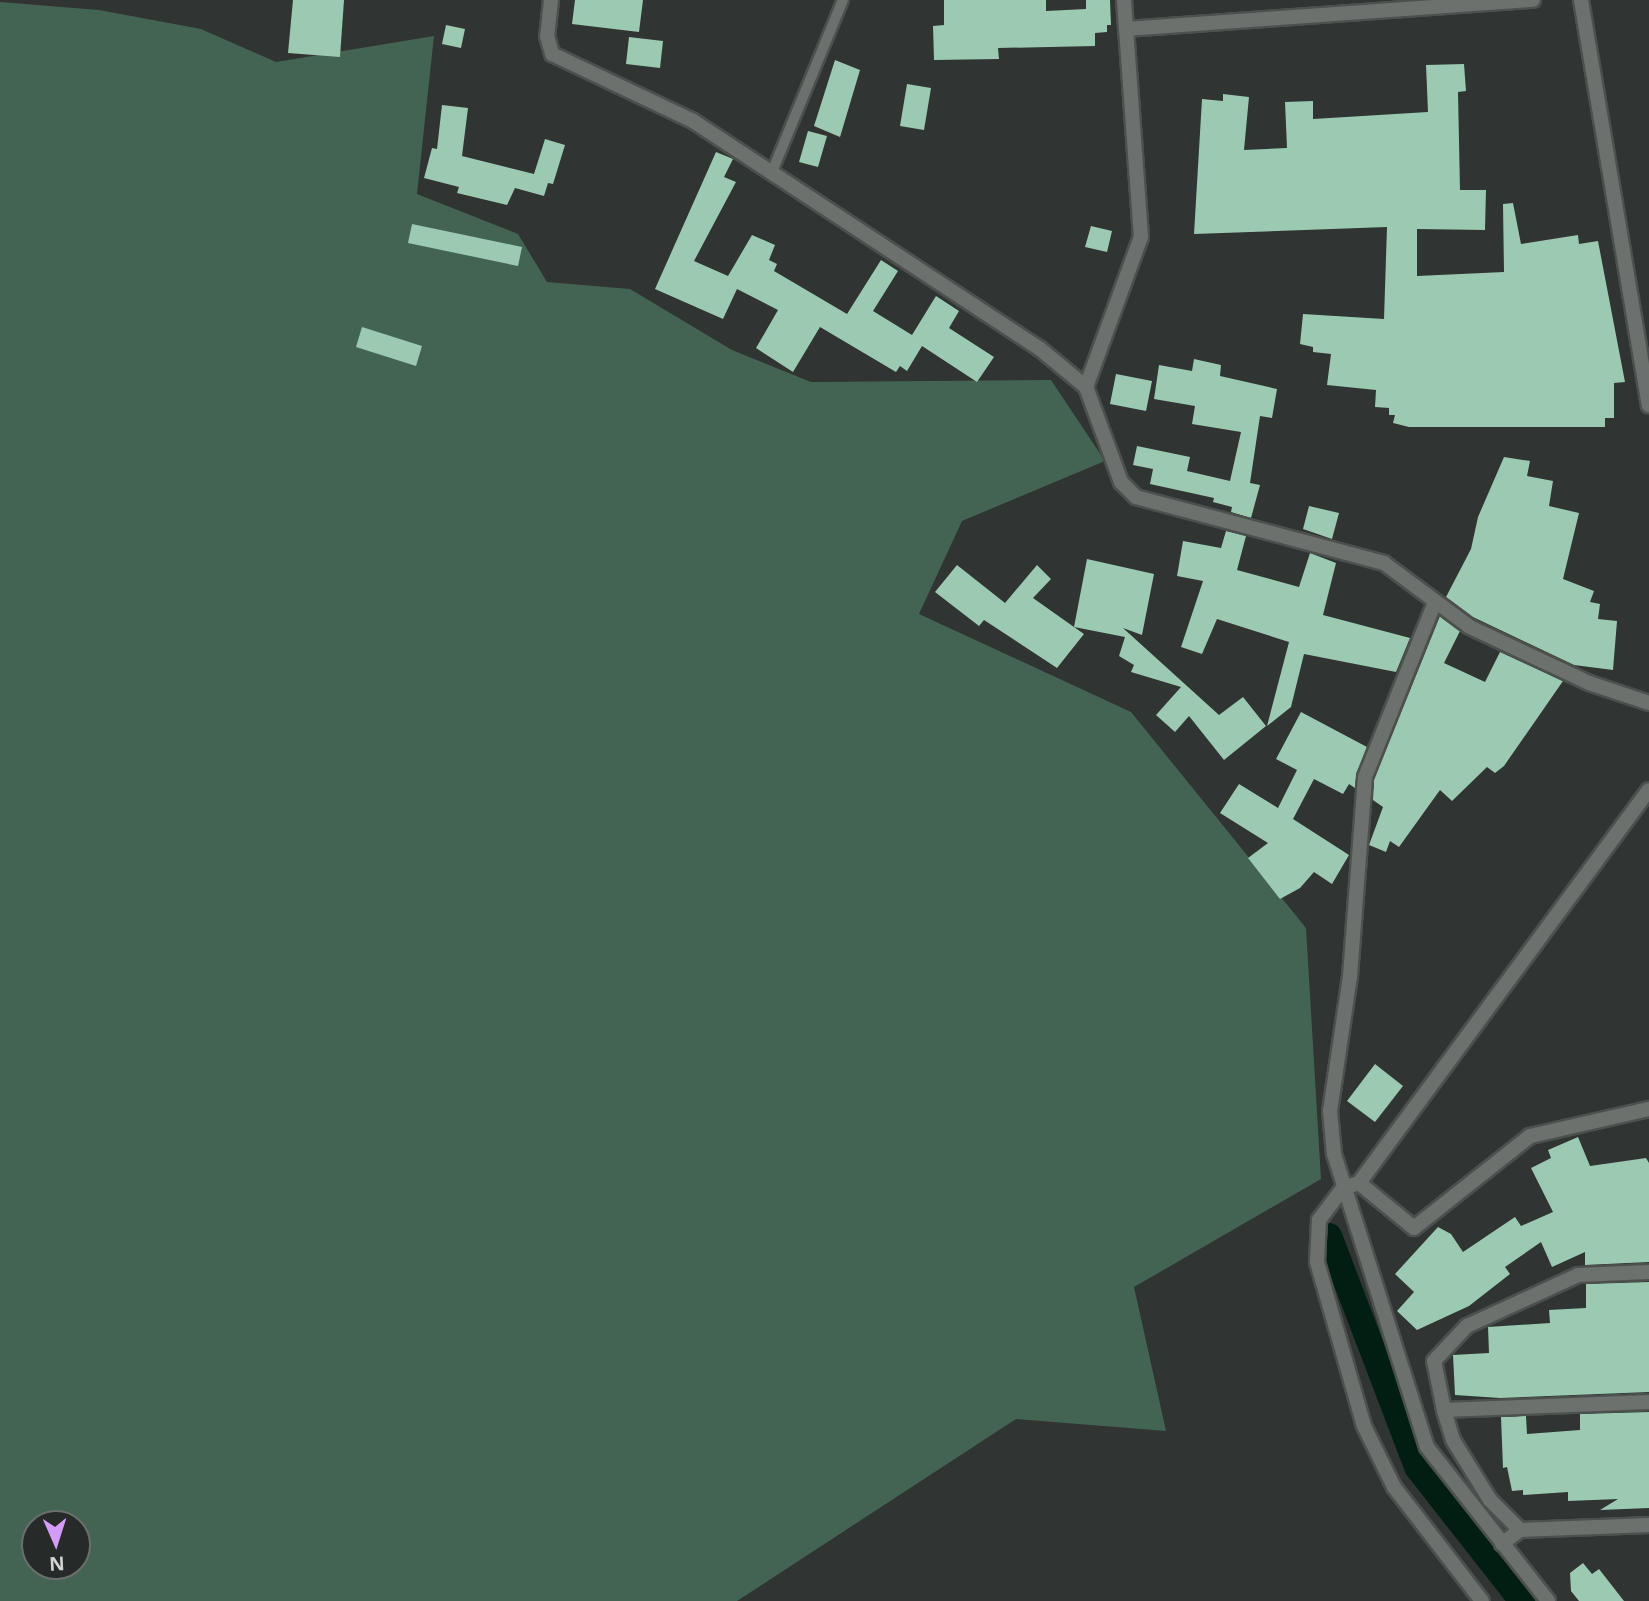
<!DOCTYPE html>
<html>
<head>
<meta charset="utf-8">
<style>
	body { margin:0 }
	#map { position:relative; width:1649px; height:1601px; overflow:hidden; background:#303432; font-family:"Open Sans",sans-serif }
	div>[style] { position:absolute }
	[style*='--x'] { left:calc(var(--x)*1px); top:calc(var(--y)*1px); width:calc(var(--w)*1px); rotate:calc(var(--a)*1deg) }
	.green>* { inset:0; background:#436453 }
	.canal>* { height:26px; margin:-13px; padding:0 13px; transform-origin:13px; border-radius:13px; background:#001e11 }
	.building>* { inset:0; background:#9cc9b1 }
	.roads { filter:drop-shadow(2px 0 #4c504e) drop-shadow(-2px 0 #4c504e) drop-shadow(0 2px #4c504e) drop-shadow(0 -2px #4c504e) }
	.service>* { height:10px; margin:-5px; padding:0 5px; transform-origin:5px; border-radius:5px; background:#6c716e }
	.minor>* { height:14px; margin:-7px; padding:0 7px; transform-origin:7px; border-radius:7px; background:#6c716e }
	span { translate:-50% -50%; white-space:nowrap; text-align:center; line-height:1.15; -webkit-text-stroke:7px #262a28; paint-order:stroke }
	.north { position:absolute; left:21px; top:1510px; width:70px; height:70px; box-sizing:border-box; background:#262a28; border:2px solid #6b6e6d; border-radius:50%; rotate:177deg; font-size:19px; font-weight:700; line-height:28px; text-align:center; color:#d2d5d4 }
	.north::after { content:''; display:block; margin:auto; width:24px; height:32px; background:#d59bfa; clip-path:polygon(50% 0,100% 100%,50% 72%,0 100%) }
</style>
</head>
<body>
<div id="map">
	<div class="green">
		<div style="clip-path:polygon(evenodd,0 2px,99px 10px,201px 29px,276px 62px,434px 36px,417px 194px,518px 234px,547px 282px,630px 289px,732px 350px,811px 382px,1051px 380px,1105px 461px,962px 521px,919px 614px,1131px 712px,1306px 928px,1321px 1179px,1134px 1287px,1166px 1431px,1016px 1419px,737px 1601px,0 1601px,0 2px,35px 1524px,77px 1524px,77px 1566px,35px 1566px,35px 1524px)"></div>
	</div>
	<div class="canal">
		<div style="--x:1329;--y:1236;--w:247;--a:69.1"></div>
		<div style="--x:1417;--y:1467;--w:170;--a:51.9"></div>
	</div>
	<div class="building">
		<div style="clip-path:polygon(293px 0,344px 0,340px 57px,288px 53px)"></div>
		<div style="clip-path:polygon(575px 0,643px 0,639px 32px,572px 24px)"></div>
		<div style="clip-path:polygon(944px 0,1046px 0,1046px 11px,1086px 9px,1086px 0,1110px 0,1111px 25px,1107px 25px,1107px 32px,1095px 33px,1095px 46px,998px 48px,999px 59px,934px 60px,933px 26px,944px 25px)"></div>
		<div style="clip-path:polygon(446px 25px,465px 29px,461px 48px,442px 44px)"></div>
		<div style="clip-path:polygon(629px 37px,663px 41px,660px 68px,626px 64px)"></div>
		<div style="clip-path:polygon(835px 60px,860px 70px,840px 137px,814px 126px)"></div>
		<div style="clip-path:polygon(1464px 64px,1466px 91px,1458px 92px,1460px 190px,1486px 190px,1485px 230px,1417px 229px,1417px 276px,1504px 272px,1503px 204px,1513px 203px,1521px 244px,1578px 235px,1579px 244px,1598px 241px,1625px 382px,1614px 383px,1614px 418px,1605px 418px,1605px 427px,1409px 427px,1393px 423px,1395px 415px,1389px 415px,1389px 408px,1375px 407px,1376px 390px,1327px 385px,1331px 354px,1313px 352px,1313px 347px,1300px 344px,1303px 314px,1384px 319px,1387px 227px,1194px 234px,1202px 99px,1223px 101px,1223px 94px,1249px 97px,1244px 150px,1287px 148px,1285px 102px,1313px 101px,1313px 119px,1428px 112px,1426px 65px)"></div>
		<div style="clip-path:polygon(907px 84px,931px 88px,924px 130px,900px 126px)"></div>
		<div style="clip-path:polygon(442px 105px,468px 108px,462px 156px,534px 174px,545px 139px,565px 145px,553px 184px,548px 183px,544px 196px,515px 188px,507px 205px,457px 193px,459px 187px,424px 178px,432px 148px,437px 149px)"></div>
		<div style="clip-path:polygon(808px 131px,827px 136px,818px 167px,799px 162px)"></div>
		<div style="clip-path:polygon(716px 152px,733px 159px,724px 177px,736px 182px,694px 261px,728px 276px,752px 235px,775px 245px,769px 260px,777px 264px,774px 271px,847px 314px,881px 260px,898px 271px,873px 311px,912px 335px,936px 296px,959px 311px,949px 328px,994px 357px,977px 382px,922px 346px,907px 371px,900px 366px,896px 372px,820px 327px,793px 372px,756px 348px,778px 310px,737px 289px,723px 319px,655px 289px)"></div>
		<div style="clip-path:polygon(412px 224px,522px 247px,518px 266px,408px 243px)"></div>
		<div style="clip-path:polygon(1091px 226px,1112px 231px,1107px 252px,1085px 247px)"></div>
		<div style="clip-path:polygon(362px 327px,422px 346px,416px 366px,356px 347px)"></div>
		<div style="clip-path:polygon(1194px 359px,1221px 365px,1220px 376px,1277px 389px,1272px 418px,1260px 416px,1250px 483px,1260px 485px,1251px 518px,1231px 512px,1232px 507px,1213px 502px,1214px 498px,1150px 484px,1153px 469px,1133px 465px,1137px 446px,1190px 457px,1187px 471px,1230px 481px,1241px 432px,1192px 424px,1195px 406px,1154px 399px,1159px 365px,1192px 371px)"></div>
		<div style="clip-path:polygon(1116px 374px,1152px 381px,1146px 411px,1110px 404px)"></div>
		<div style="clip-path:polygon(1504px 457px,1530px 461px,1527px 476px,1553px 481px,1549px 506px,1579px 513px,1563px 579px,1594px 591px,1590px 602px,1600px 604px,1598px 619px,1617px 621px,1613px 670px,1574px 665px,1473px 617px,1446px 597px,1471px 549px,1478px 517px)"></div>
		<div style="clip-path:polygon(1309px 506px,1339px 513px,1332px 539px,1303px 529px)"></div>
		<div style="clip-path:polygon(1226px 531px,1246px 536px,1237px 570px,1299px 587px,1310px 553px,1336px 563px,1323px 615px,1410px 638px,1396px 672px,1304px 654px,1291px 707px,1267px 726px,1289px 642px,1217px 619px,1202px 654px,1181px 647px,1203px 581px,1177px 576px,1183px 541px,1221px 548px)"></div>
		<div style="clip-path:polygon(1087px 559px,1154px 574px,1142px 635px,1123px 628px,1219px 715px,1243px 697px,1266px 726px,1224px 760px,1189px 716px,1175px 732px,1156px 715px,1181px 687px,1131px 672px,1134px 665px,1119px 656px,1125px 637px,1074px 627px,1084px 634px,1057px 668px,984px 620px,979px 626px,935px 592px,957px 565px,1005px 603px,1037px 565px,1051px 579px,1033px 598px,1074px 627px)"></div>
		<div style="clip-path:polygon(1440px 616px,1460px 631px,1444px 663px,1485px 682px,1500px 652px,1563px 681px,1504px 766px,1495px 773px,1487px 767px,1452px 801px,1440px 790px,1399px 847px,1390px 841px,1386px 852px,1369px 845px,1383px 807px,1373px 800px,1374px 779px)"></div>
		<div style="clip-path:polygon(1301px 712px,1367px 747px,1355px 788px,1349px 784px,1343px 794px,1314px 779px,1293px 819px,1349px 855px,1332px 884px,1314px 872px,1300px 888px,1280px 899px,1248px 858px,1268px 843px,1220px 813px,1239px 784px,1278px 808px,1297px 770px,1276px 759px)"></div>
		<div style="clip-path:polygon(1375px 1064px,1403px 1086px,1375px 1122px,1347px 1101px)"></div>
		<div style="clip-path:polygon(1578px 1137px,1590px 1166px,1646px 1158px,1649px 1163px,1649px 1262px,1585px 1265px,1585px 1252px,1552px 1267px,1541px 1242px,1505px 1267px,1510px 1274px,1469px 1306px,1417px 1330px,1397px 1311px,1414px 1292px,1395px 1274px,1438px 1227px,1451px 1234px,1463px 1252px,1515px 1217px,1521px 1226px,1553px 1212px,1531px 1168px,1551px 1158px,1548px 1150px)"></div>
		<div style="clip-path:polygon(1649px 1282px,1649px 1392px,1500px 1398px,1455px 1395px,1453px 1355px,1489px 1353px,1488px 1327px,1550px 1323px,1549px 1310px,1586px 1308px,1586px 1284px)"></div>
		<div style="clip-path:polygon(1649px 1412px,1649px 1508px,1600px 1510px,1618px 1499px,1568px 1501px,1568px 1492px,1523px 1495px,1523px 1490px,1512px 1491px,1507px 1467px,1503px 1468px,1501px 1417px,1526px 1416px,1527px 1434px,1580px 1430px,1580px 1414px)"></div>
		<div style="clip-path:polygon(1583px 1563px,1592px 1574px,1599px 1569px,1624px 1601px,1579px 1601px,1571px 1591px,1570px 1573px)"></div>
	</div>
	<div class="roads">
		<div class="service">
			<div style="--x:772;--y:172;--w:186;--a:-67.6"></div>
		</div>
		<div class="minor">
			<div style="--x:551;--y:0;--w:36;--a:96"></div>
			<div style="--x:547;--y:36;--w:19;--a:74"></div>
			<div style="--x:552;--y:54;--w:156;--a:25.4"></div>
			<div style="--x:693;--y:121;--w:414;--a:33.3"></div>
			<div style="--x:1039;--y:348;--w:61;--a:39.7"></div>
			<div style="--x:1086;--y:387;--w:101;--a:69.8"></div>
			<div style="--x:1121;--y:482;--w:21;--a:45"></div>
			<div style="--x:1136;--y:497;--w:257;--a:14.9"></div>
			<div style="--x:1384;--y:563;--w:107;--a:36.7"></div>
			<div style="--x:1470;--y:627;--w:132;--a:25.2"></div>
			<div style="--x:1589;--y:683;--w:63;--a:18.4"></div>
			<div style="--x:1581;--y:0;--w:411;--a:80.5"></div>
			<div style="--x:1126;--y:29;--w:408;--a:-4.1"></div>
			<div style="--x:1086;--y:387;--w:160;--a:-69.9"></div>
			<div style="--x:1141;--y:237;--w:238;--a:-94.1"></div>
			<div style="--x:1435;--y:602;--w:188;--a:111.8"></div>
			<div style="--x:1365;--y:777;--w:200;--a:94.3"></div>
			<div style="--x:1350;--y:976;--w:136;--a:98.4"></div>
			<div style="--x:1330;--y:1111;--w:43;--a:84.7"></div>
			<div style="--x:1334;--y:1154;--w:307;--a:72.4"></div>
			<div style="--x:1427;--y:1447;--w:196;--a:51.8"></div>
			<div style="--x:1359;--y:1183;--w:71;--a:39.3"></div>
			<div style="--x:1414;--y:1228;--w:148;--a:-38.4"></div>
			<div style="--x:1530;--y:1136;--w:122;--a:-12.8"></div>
			<div style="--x:1444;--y:1410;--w:50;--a:-101.5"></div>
			<div style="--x:1434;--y:1361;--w:48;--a:-46.7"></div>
			<div style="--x:1467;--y:1326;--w:122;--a:-24.7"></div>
			<div style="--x:1578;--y:1275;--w:71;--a:-2.4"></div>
			<div style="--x:1520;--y:1530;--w:42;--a:-135"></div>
			<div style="--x:1490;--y:1500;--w:70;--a:-121.7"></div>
			<div style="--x:1453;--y:1440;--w:31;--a:-107"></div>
			<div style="--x:1444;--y:1410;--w:205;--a:-2.2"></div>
			<div style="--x:1502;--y:1544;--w:23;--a:-38"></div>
			<div style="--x:1520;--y:1530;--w:129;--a:-2.2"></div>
			<div style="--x:1482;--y:1601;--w:144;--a:-127.7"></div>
			<div style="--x:1394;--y:1487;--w:68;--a:-116.2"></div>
			<div style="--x:1364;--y:1426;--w:171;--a:-106"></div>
			<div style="--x:1317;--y:1262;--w:42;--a:-87.3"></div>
			<div style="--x:1319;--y:1220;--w:40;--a:-53"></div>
			<div style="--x:1343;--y:1188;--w:17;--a:-17"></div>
			<div style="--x:1359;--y:1183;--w:488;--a:-53.6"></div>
		</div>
	</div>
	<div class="north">N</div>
</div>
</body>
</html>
